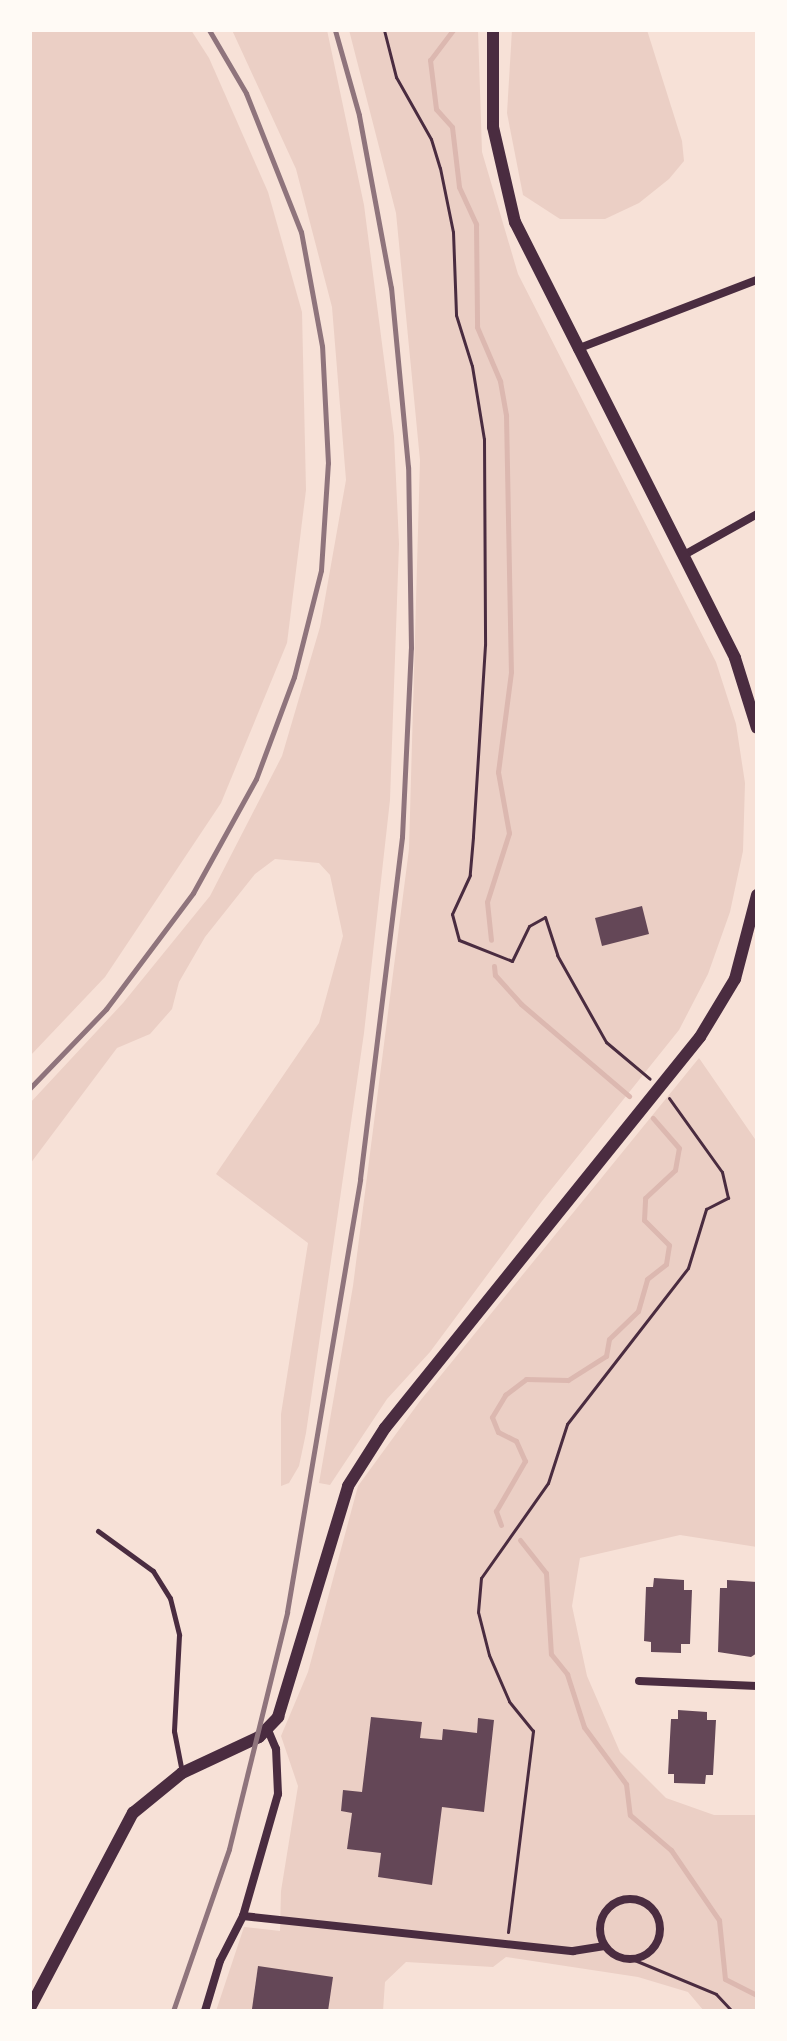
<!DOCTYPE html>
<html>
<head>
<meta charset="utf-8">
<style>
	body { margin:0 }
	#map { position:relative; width:787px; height:2041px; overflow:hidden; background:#f7e1d7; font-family:Inter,sans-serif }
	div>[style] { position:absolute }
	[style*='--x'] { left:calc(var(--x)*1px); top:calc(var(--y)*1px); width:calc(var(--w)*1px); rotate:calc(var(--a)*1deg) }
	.green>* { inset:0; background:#ebcfc5 }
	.stream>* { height:5px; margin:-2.5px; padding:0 2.5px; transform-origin:2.5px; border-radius:2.5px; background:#dcb8b0 }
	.building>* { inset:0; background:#644757 }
	.path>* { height:3px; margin:-1.5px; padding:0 1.5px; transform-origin:1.5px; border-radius:1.5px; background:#4a2c40 }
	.service>* { height:5px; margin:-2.5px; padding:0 2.5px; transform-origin:2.5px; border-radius:2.5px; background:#4a2c40 }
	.minor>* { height:8px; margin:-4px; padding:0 4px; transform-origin:4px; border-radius:4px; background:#4a2c40 }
	.minor>.ring { margin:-4px; padding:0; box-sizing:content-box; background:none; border:8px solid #4a2c40; border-radius:50% }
	.tertiary>* { height:12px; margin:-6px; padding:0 6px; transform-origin:6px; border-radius:6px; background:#4a2c40 }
	.rail>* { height:5px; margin:-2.5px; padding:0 2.5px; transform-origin:2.5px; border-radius:2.5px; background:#8f747c }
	span { translate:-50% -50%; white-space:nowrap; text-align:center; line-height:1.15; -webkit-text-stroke:8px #fffaf5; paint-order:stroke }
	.frame { position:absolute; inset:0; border:32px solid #fffaf5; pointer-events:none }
</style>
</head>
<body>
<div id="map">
	<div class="green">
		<div style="clip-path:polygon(30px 30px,191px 30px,209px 58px,268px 192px,302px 312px,306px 490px,287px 643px,221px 803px,105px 977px,30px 1056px)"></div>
		<div style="clip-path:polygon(232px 30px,327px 30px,364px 205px,394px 436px,399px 544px,390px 800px,364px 1033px,306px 1433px,299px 1466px,289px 1483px,281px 1486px,281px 1414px,308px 1243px,216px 1174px,319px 1023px,343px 936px,330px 875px,319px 863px,275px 859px,255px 874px,205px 937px,179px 982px,172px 1009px,150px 1034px,117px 1048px,30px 1164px,30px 1103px,123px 1003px,210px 896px,282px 756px,320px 627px,346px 480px,332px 307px,296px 169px)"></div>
		<div style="clip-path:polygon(349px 30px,478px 30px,482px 152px,518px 274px,716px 662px,736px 724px,745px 783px,743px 851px,730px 912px,708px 974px,679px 1030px,542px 1201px,430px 1352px,387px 1399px,330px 1485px,319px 1483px,353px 1286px,409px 849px,420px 460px,396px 213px)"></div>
		<div style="clip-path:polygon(512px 30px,647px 30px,682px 141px,684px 161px,669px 179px,639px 203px,605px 219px,560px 219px,523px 195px,507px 113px)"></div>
		<div style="clip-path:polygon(699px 1058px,757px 1142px,757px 1547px,680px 1535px,580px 1558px,572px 1606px,587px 1676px,620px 1752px,666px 1798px,714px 1815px,757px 1815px,757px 2011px,704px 2011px,688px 1992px,638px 1977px,506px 1957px,493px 1967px,406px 1962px,385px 1982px,383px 2011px,216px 2011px,244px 1927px,280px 1931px,281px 1891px,298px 1786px,281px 1736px,308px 1672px,358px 1486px,420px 1401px)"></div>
	</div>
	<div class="stream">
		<div style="--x:453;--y:30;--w:38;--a:127"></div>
		<div style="--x:430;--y:60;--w:49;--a:83"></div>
		<div style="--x:436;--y:109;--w:24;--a:48"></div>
		<div style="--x:452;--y:127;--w:60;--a:83.3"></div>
		<div style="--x:459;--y:187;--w:41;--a:65.3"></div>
		<div style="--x:476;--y:224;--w:103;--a:89.4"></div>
		<div style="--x:477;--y:327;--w:59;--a:66.9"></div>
		<div style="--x:500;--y:381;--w:35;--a:80"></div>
		<div style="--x:506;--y:415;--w:257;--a:88.9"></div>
		<div style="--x:511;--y:672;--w:101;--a:97.4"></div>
		<div style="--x:498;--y:772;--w:62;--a:79.8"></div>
		<div style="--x:509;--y:833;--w:72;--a:107.7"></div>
		<div style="--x:487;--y:902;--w:38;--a:84"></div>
		<div style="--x:494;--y:966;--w:9;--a:84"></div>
		<div style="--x:495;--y:975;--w:39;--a:48"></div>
		<div style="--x:521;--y:1004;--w:142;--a:40.4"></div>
		<div style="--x:501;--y:1525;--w:15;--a:-110"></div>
		<div style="--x:496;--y:1511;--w:58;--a:-59.9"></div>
		<div style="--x:525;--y:1461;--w:22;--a:-114"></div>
		<div style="--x:516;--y:1441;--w:20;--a:-153"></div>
		<div style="--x:498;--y:1432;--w:16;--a:-112"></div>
		<div style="--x:492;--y:1417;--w:26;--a:-59"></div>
		<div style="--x:505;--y:1395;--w:26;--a:-37"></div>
		<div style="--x:526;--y:1379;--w:42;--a:1.4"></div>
		<div style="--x:568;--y:1380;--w:45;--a:-32.3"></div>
		<div style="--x:606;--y:1356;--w:17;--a:-80"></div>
		<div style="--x:609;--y:1339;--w:40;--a:-44"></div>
		<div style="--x:638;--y:1311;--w:33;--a:-74"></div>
		<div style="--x:647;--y:1279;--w:24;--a:-38"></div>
		<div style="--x:666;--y:1264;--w:19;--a:-81"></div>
		<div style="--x:669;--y:1245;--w:35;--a:-135"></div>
		<div style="--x:644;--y:1220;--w:22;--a:-87"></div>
		<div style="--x:645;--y:1198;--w:41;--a:-43"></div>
		<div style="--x:675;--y:1170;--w:22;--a:-80"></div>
		<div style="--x:679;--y:1148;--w:40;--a:-131"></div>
		<div style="--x:520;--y:1540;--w:42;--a:51.8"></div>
		<div style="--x:546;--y:1573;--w:81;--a:86.5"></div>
		<div style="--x:551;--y:1654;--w:26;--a:51"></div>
		<div style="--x:567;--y:1674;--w:56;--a:72.2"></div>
		<div style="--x:584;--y:1727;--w:71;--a:53.6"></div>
		<div style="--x:626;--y:1784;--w:31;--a:83"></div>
		<div style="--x:630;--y:1815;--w:54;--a:40.5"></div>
		<div style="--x:671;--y:1850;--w:85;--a:55.6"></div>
		<div style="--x:719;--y:1920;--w:59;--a:84.2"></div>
		<div style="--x:725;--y:1979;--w:36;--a:27"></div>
	</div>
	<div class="building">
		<div style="clip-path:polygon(642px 906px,649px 934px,602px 946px,595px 918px)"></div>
		<div style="clip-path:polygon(654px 1578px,684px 1580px,684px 1590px,692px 1590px,690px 1644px,681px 1644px,681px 1653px,651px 1652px,651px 1642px,644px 1641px,646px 1587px,653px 1587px)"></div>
		<div style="clip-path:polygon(727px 1580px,757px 1582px,757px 1653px,751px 1657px,718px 1652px,720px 1588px,727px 1588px)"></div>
		<div style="clip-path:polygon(678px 1710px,707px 1712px,707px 1720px,716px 1720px,713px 1775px,706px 1775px,705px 1784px,674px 1783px,674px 1774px,668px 1774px,671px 1719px,678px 1719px)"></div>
		<div style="clip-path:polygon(371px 1717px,422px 1722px,420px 1738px,442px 1740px,443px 1729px,477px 1733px,478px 1718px,494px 1720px,484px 1812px,442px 1807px,432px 1885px,378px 1877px,381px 1853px,347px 1849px,352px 1813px,341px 1811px,343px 1790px,362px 1792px)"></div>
		<div style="clip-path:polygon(258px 1966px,333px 1977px,328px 2011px,252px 2009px)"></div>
	</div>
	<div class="path">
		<div style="--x:384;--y:30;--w:49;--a:75.7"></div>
		<div style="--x:396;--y:77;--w:71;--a:60.6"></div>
		<div style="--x:431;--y:139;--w:30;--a:73"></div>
		<div style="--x:440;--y:168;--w:65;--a:78.5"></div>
		<div style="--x:453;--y:232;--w:83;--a:87.9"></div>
		<div style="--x:456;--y:315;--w:53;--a:72.6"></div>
		<div style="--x:472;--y:366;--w:74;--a:80.7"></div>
		<div style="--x:484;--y:439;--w:206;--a:89.7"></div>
		<div style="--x:485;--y:645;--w:192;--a:93.6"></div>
		<div style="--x:473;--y:837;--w:38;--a:95"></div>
		<div style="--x:470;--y:875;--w:43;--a:114.8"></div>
		<div style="--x:452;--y:914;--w:27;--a:75"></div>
		<div style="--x:459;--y:940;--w:57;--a:21.6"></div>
		<div style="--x:512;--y:961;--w:39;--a:-64"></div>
		<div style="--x:529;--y:926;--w:18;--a:-29"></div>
		<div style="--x:545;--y:917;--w:40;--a:72"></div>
		<div style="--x:557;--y:955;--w:100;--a:60.6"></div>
		<div style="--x:606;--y:1042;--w:57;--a:40.1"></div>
		<div style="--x:508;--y:1932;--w:203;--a:-82.9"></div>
		<div style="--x:533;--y:1731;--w:38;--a:-129"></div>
		<div style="--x:509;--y:1701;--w:50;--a:-113.5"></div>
		<div style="--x:489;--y:1655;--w:44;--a:-104.3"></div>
		<div style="--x:478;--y:1612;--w:34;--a:-85"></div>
		<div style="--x:481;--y:1578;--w:116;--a:-54.8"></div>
		<div style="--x:548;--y:1483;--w:62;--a:-72.1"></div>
		<div style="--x:567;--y:1424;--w:197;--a:-52.2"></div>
		<div style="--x:688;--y:1268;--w:62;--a:-73"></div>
		<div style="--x:706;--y:1209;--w:25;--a:-27"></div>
		<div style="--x:728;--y:1198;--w:27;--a:-103"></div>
		<div style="--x:722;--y:1172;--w:91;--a:-125.6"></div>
		<div style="--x:632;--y:1959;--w:91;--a:22.6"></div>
		<div style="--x:716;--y:1994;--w:23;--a:47"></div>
	</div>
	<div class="service">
		<div style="--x:98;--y:1531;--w:68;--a:36"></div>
		<div style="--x:153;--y:1571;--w:32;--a:58"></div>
		<div style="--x:170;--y:1598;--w:38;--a:76"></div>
		<div style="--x:179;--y:1635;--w:96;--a:93"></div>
		<div style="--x:174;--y:1731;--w:42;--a:79"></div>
	</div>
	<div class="minor">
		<div style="--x:577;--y:349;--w:193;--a:-21"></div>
		<div style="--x:684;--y:555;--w:84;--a:-29.3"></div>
		<div style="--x:639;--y:1681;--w:118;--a:2.4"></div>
		<div class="ring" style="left:600px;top:1899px;width:52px;height:52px"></div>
		<div style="--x:243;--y:1916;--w:332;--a:6.1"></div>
		<div style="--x:573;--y:1951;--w:32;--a:-9"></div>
		<div style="--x:205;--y:2011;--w:52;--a:-73.3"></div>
		<div style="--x:220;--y:1961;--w:51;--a:-62.9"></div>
		<div style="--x:243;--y:1916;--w:127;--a:-74"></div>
		<div style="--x:278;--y:1794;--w:45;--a:-92.5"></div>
		<div style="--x:276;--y:1749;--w:21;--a:-113"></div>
	</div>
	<div class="tertiary">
		<div style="--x:493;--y:30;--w:97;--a:90"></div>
		<div style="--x:493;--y:127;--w:98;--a:77"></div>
		<div style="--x:515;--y:222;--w:488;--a:63.2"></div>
		<div style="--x:735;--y:658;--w:73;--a:72.6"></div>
		<div style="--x:30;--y:2008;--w:221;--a:-62.2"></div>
		<div style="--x:133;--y:1813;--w:63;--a:-39.2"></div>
		<div style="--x:182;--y:1773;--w:85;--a:-25.1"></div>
		<div style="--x:259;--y:1737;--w:28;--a:-46"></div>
		<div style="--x:278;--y:1717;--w:241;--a:-73.1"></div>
		<div style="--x:348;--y:1486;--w:69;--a:-57.5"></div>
		<div style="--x:385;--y:1428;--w:502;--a:-51.14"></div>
		<div style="--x:700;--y:1037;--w:68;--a:-58.9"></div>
		<div style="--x:735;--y:979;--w:87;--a:-75.3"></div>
	</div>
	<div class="rail">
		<div style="--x:30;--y:1088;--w:110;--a:-46.1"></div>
		<div style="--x:106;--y:1009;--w:145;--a:-53.1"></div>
		<div style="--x:193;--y:893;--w:130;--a:-61.1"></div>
		<div style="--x:256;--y:779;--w:109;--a:-69.6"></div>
		<div style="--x:294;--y:677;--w:110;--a:-75.8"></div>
		<div style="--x:321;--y:570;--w:107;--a:-86.3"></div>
		<div style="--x:328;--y:463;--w:117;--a:-92.9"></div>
		<div style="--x:322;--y:346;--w:116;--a:-100.4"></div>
		<div style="--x:301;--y:232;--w:149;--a:-111.6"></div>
		<div style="--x:246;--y:93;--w:73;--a:-120.4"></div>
		<div style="--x:173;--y:2011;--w:171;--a:-70.9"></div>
		<div style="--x:229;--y:1849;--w:244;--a:-76.2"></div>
		<div style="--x:287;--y:1612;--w:439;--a:-80.4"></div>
		<div style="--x:360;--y:1179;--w:345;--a:-83"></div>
		<div style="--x:402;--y:837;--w:189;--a:-87.3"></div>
		<div style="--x:411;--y:648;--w:181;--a:-90.9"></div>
		<div style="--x:408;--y:467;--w:180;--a:-95.4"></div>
		<div style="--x:391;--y:288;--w:176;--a:-100.5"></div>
		<div style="--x:359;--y:115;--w:88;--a:-105.8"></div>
	</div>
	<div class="frame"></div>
</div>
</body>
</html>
